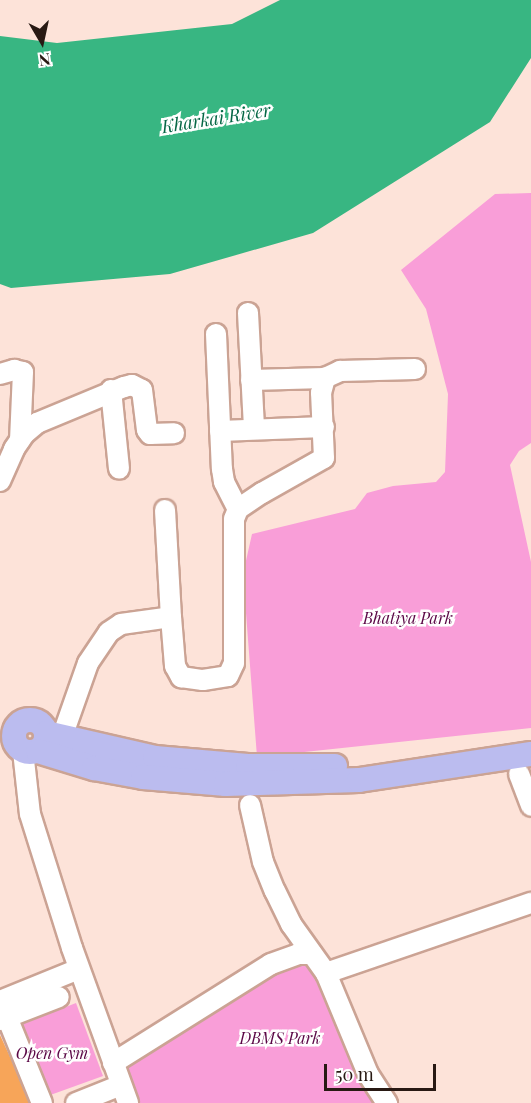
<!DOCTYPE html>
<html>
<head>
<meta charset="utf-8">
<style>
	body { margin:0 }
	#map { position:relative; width:531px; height:1103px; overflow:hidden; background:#fde3d9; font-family:"Playfair Display",serif }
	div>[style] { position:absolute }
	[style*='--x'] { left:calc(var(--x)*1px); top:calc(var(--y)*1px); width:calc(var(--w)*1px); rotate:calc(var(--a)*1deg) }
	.green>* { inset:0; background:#f99ed8 }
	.water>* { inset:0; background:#38b682 }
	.building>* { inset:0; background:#f7a559 }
	.roads { filter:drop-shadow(2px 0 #cba394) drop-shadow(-2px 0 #cba394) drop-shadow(0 2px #cba394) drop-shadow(0 -2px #cba394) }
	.minor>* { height:20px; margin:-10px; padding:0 10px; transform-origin:10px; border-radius:10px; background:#fff }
	.major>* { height:24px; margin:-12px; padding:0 12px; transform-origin:12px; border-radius:12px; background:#bbbcef }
	.major>.ring { margin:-12px; padding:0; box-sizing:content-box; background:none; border:24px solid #bbbcef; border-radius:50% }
	span { translate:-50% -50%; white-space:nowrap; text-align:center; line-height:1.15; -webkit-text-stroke:5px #fff; paint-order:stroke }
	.park-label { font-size:16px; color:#5a0645; font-style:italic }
	.water-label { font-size:18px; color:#056745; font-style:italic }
	.north { position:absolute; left:12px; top:12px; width:60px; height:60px; -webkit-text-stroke:4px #fff; paint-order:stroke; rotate:171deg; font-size:16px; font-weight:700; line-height:24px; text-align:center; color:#281913 }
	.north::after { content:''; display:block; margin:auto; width:21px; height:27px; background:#281913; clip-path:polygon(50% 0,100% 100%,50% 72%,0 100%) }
	.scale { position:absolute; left:324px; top:1064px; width:112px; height:27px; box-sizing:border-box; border:3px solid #281913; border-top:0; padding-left:8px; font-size:18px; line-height:21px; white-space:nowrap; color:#281913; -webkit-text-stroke:4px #fff; paint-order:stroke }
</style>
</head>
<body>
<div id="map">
	<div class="green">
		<div style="clip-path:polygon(531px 193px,531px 443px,519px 451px,510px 465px,531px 562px,531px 728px,257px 757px,243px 574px,252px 534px,355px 509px,367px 493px,393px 486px,436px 482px,445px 472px,448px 394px,426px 309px,401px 270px,495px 194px)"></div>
		<div style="clip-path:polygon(292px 955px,309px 963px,326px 985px,381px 1103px,135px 1103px,119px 1064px)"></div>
		<div style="clip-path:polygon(76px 1003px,103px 1076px,31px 1102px,0 1033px)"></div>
	</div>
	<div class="water">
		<div style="clip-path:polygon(280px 0,531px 0,531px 58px,490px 122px,313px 233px,170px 274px,11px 288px,0 284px,0 36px,57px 43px,232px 24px)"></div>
	</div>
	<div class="building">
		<div style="clip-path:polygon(0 1035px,11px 1059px,29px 1103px,0 1103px)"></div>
	</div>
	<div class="roads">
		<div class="minor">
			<div style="--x:248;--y:313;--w:116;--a:87"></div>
			<div style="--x:216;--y:334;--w:135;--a:87.5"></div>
			<div style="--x:222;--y:469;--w:13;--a:81"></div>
			<div style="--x:224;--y:482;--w:30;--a:63"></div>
			<div style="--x:0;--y:374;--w:15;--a:-16"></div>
			<div style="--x:14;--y:370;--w:9;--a:13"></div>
			<div style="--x:23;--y:372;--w:68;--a:92.5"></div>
			<div style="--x:251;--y:380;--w:74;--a:-1.5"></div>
			<div style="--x:111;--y:390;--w:79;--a:84.2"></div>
			<div style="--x:220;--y:431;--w:104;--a:-2.2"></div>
			<div style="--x:0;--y:481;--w:35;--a:-66"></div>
			<div style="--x:14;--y:449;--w:18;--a:-56"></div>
			<div style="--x:24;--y:434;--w:17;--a:-40"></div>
			<div style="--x:37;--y:423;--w:94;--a:-22.5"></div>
			<div style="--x:124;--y:387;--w:8;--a:-14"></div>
			<div style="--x:132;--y:385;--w:11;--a:27"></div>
			<div style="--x:142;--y:390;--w:40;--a:82.9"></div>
			<div style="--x:147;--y:430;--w:5;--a:53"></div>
			<div style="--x:150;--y:434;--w:24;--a:-2"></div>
			<div style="--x:165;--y:510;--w:107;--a:86.8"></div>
			<div style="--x:62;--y:737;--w:78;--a:-70.6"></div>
			<div style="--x:88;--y:663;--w:37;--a:-56"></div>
			<div style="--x:109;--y:632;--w:14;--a:-34"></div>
			<div style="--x:121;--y:624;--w:50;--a:-8"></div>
			<div style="--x:171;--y:617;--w:49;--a:85.3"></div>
			<div style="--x:175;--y:666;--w:13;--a:61"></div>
			<div style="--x:181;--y:677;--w:22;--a:8"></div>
			<div style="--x:203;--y:680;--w:25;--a:-9"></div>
			<div style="--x:228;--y:676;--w:14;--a:-65"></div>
			<div style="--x:234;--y:663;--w:144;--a:-90"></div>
			<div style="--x:234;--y:519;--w:11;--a:-68"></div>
			<div style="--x:238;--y:509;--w:29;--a:-34"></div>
			<div style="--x:262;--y:493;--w:71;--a:-29.4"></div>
			<div style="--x:324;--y:458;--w:65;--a:-92.6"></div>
			<div style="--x:321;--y:393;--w:16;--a:-75"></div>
			<div style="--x:325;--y:378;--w:17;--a:-25"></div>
			<div style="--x:340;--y:371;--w:75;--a:-1.5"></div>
			<div style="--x:23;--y:751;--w:63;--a:83.7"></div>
			<div style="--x:30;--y:814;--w:140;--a:72.6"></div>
			<div style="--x:72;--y:948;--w:165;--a:70.1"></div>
			<div style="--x:519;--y:774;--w:34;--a:69"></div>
			<div style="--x:250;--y:805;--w:58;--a:77.2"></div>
			<div style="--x:263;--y:862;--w:31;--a:68"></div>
			<div style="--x:275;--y:891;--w:37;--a:64"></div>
			<div style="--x:291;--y:924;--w:60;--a:54.5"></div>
			<div style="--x:326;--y:973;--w:109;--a:67.4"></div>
			<div style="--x:368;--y:1074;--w:35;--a:57"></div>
			<div style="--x:326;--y:973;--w:217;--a:-18.9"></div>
			<div style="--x:0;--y:1001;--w:85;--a:-22.1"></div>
			<div style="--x:7;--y:1017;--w:93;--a:67.9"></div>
			<div style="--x:0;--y:1020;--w:63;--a:-21.3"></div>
			<div style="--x:113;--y:1063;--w:186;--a:-32.1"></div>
			<div style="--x:271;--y:964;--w:29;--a:-20"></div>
			<div style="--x:298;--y:954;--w:14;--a:0"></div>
			<div style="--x:76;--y:1103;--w:48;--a:-21.8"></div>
		</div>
		<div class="major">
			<div class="ring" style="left:14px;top:720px;width:8px;height:8px"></div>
			<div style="--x:46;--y:733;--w:112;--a:12.9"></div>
			<div style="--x:155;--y:758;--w:93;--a:4.9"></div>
			<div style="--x:248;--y:766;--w:87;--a:0"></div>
			<div style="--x:38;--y:751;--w:59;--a:16.9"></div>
			<div style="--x:94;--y:768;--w:50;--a:10.4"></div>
			<div style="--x:143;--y:777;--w:83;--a:4.8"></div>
			<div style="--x:226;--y:784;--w:133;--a:-1.7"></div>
			<div style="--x:359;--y:780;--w:174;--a:-8.6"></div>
		</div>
	</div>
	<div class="park-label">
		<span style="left:408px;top:618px">Bhatiya Park</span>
		<span style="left:280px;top:1038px">DBMS Park</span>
		<span style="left:52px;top:1053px">Open Gym</span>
	</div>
	<div class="water-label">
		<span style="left:216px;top:118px;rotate:-9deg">Kharkai River</span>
	</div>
	<div class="north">N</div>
	<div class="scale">50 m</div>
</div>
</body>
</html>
